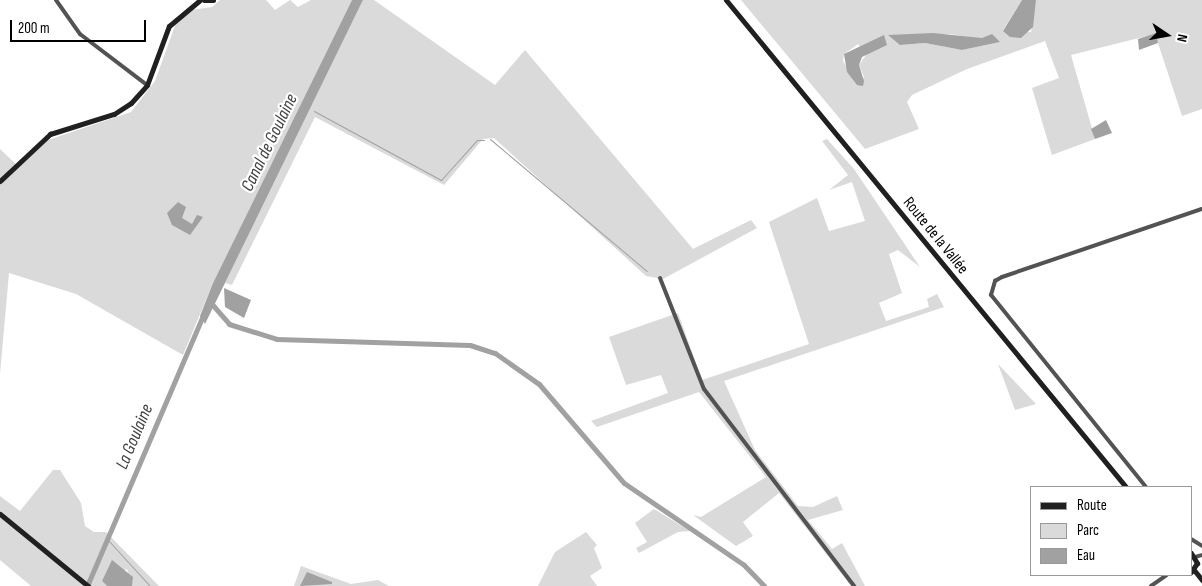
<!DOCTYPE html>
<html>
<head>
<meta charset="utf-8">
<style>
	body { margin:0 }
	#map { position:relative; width:1202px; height:586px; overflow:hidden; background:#fff; font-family:"Sofia Sans Condensed",sans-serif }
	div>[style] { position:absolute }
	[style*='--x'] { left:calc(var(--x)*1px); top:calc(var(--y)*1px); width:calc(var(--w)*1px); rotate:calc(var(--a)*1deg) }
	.green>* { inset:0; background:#dadada }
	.water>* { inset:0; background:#a1a1a1 }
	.stream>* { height:1px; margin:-0.5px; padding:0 0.5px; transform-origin:0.5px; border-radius:0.5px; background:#a1a1a1 }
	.canal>* { height:5px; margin:-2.5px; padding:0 2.5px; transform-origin:2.5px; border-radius:2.5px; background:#a1a1a1 }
	.street>* { height:4px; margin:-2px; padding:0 2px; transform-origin:2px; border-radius:2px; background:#535353 }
	.secondary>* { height:5px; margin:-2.5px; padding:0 2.5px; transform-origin:2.5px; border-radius:2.5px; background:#202020 }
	span { translate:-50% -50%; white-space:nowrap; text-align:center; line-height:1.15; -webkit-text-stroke:4.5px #fff; paint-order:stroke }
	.street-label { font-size:16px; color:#000 }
	.water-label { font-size:18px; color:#424242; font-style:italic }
	.legend { position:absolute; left:1030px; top:486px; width:162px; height:90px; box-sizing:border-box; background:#fff; border:1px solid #999; margin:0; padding:6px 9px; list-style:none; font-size:15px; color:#000 }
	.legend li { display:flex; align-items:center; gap:10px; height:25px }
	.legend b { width:25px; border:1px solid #999 }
	.north { position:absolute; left:1142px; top:10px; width:50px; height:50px; -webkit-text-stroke:4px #fff; paint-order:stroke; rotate:102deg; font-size:14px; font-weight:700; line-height:20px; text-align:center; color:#000 }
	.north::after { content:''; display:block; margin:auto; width:18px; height:22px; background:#000; clip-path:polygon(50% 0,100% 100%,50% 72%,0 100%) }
	.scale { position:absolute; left:10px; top:20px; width:136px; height:22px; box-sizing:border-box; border:2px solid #000; border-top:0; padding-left:6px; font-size:15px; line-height:18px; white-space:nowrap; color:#000; -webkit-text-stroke:4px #fff; paint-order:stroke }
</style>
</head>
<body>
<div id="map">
	<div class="green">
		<div style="clip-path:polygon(220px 0,266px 0,275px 10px,290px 0,298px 7px,311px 0,352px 0,213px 283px,183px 355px,76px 294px,9px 273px,0 374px,0 149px,19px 167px,48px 140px,131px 112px,155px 81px,176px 23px,191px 10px,212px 7px)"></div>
		<div style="clip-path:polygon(363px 0,374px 0,495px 85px,525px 50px,693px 249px,751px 220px,757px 228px,663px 279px,646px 276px,494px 138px,483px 139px,444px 185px,315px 117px,232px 285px,225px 283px)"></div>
		<div style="clip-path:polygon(evenodd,741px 0,1022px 0,1003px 30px,1031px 32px,1036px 0,1202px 0,1202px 109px,1182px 116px,1155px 34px,1071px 55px,1095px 139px,1052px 155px,1032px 88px,1059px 78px,1045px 41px,967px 69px,912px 95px,907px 102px,919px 129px,865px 149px,741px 0,950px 34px,1000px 42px,962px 50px,925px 43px,900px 45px,897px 39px,950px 34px,741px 0,858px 44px,866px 55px,859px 65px,864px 77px,857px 85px,843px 61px,844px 54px,858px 44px)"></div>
		<div style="clip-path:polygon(827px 139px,854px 169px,920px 267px,898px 250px,889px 254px,902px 293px,879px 303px,886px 321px,929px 307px,927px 299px,937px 294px,944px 307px,724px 381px,755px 450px,798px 506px,813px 507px,837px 496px,843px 510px,808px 520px,832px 549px,842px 543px,865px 586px,851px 586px,779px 493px,743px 522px,753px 536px,736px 546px,693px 515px,701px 517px,766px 477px,699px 392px,597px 427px,591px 421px,668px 393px,661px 375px,626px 385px,609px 337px,678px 313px,702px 380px,809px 344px,769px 222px,817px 198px,829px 231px,865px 221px,852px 182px,829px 190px,848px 175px,822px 141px)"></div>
		<div style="clip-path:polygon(998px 364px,1036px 404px,1015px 410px)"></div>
		<div style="clip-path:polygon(53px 470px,60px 470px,81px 503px,85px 526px,94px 532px,106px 532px,159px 586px,132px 586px,127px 569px,102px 581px,107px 586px,31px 586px,0 560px,0 496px,20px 511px)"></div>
		<div style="clip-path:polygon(654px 509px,690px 531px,678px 532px,639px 553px,636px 548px,647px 542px,635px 523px)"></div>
		<div style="clip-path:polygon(586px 532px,597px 545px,594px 548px,602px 568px,590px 576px,597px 586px,538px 586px,555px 552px)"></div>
		<div style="clip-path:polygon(301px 566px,351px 584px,378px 580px,389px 586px,294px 586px)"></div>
	</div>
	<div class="water">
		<div style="clip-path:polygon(352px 0,363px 0,205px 324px,200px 316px,213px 283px)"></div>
		<div style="clip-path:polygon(1022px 0,1036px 0,1033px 27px,1021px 38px,1010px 37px,1003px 31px)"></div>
		<div style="clip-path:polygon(933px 33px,982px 38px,992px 34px,1000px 42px,962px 50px,925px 43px,900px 45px,888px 35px)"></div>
		<div style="clip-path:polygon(1156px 33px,1158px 43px,1139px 50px,1138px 39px)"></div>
		<div style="clip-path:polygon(884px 35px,887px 45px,862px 57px,859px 65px,864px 81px,863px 86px,857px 85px,847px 72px,844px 54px)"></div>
		<div style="clip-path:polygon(1106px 120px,1112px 133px,1095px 139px,1091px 129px)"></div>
		<div style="clip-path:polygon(178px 202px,186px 207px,182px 218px,192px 224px,197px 215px,203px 217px,190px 235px,172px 225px,167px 213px)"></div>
		<div style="clip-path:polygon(224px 288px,251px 300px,244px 318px,225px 307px)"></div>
		<div style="clip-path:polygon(112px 560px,133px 577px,132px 586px,107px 586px,102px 581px)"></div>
		<div style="clip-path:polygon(307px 572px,332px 582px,332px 584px,300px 586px)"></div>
	</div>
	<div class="stream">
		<div style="--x:314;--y:111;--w:145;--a:28.5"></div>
		<div style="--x:441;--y:180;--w:54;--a:-48"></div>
		<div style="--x:477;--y:140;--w:7;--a:0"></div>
		<div style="--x:490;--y:139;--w:205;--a:40.1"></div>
		<div style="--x:108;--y:540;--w:62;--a:47.6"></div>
		<div style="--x:363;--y:586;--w:20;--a:0"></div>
	</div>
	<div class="canal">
		<div style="--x:211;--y:303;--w:28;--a:49"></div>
		<div style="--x:229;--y:324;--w:50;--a:17.4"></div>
		<div style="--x:277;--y:339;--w:193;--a:1.8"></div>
		<div style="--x:470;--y:345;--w:26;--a:18"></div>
		<div style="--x:495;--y:353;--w:54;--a:35.2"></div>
		<div style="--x:539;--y:384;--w:130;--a:49.4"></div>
		<div style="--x:624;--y:483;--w:145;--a:34.3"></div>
		<div style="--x:744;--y:565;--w:29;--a:46"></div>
		<div style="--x:87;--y:586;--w:297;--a:-66.8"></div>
	</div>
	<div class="street">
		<div style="--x:56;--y:0;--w:42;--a:54.8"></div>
		<div style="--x:80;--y:34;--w:84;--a:37.3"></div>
		<div style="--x:660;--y:278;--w:119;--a:68.4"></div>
		<div style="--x:704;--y:389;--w:248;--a:52.7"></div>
		<div style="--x:1146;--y:487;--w:247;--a:-128.9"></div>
		<div style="--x:991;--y:295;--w:15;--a:-74"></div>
		<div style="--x:995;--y:281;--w:8;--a:-30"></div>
		<div style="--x:1002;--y:277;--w:211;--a:-18.8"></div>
		<div style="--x:1191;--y:539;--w:13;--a:32"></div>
		<div style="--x:1195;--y:557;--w:7;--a:-16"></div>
		<div style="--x:1151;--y:586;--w:19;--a:-35"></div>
	</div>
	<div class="secondary">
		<div style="--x:204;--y:0;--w:9;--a:0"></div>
		<div style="--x:726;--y:0;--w:630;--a:50.6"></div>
		<div style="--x:0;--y:181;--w:69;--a:-43.2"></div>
		<div style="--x:50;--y:134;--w:67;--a:-17.4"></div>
		<div style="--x:114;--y:114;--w:20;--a:-33"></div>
		<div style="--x:131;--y:103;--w:24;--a:-48"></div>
		<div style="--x:147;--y:85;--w:63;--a:-69.6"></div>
		<div style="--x:169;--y:26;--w:40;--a:-40"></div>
		<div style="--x:0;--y:514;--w:114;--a:39.3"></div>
		<div style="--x:1191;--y:553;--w:12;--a:59"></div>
		<div style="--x:1197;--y:563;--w:11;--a:124"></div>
		<div style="--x:1194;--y:570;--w:13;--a:51"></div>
	</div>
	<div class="street-label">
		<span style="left:935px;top:236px;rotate:51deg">Route de la Vallée</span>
	</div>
	<div class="water-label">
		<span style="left:270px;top:143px;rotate:-64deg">Canal de Goulaine</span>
		<span style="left:135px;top:437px;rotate:-67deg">La Goulaine</span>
	</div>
	<ul class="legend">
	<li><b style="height:6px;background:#202020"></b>Route</li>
	<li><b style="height:14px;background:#dadada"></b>Parc</li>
	<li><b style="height:14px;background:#a1a1a1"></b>Eau</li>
	</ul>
	<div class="north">N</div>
	<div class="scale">200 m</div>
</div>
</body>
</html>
